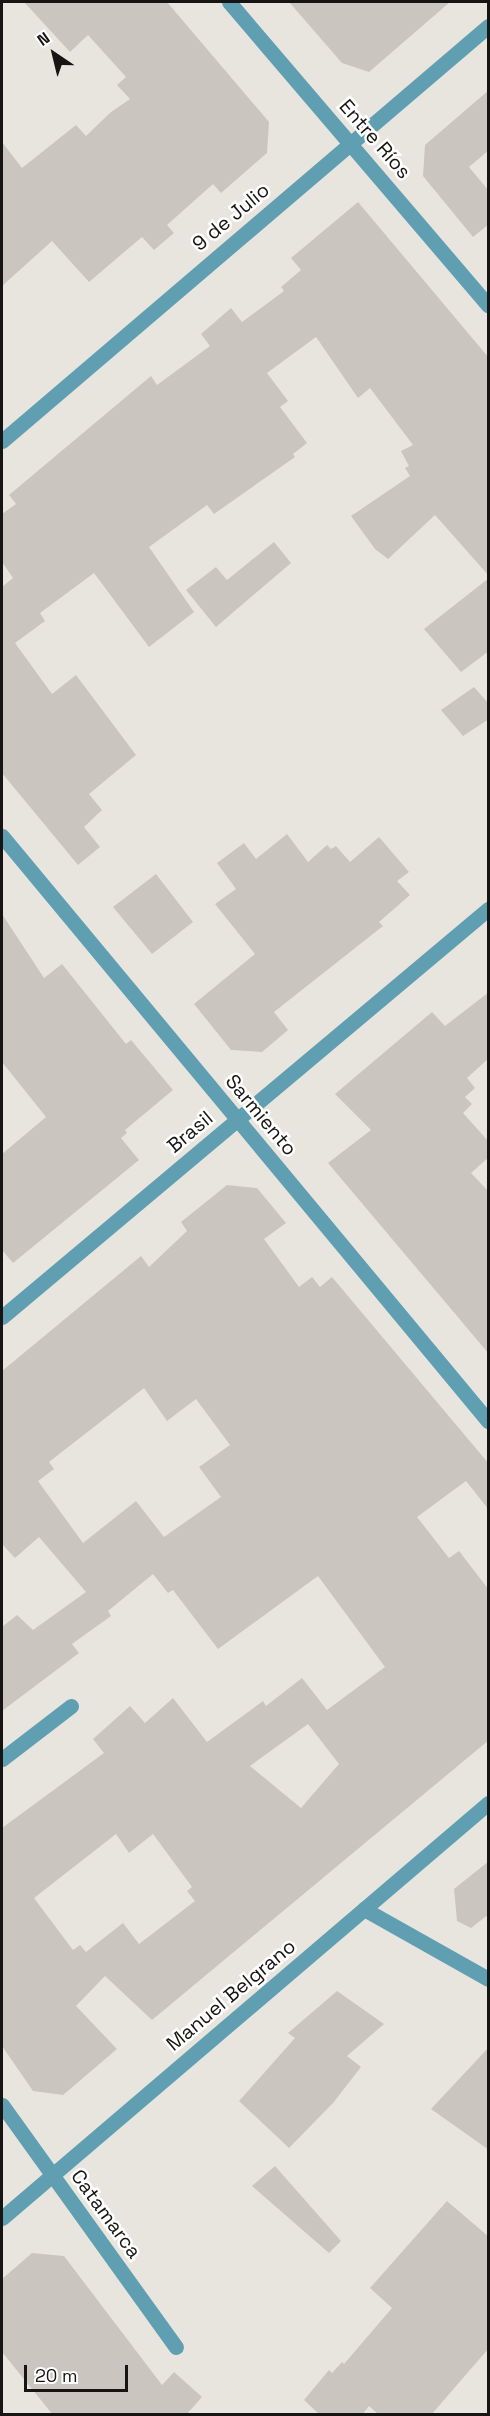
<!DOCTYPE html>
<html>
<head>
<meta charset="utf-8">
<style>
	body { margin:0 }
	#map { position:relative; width:490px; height:2416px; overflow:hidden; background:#e8e5de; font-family:"Space Grotesk",sans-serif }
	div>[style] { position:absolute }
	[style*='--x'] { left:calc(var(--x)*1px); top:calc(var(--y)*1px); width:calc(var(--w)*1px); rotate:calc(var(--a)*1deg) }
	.building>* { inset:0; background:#cbc5c0 }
	.minor>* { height:15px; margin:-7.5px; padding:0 7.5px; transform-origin:7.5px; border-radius:7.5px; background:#5f9fb1 }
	span { translate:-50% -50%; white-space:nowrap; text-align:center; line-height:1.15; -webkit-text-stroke:5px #fff; paint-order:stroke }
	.street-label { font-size:20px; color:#161513 }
	.frame { position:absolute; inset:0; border:3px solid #161513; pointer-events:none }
	.north { position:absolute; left:24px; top:24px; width:60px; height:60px; -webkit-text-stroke:4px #fff; paint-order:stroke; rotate:325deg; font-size:16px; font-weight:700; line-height:24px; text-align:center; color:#161513 }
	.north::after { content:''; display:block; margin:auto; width:21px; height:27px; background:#161513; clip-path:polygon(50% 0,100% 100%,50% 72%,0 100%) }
	.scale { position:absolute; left:24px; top:2365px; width:104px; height:27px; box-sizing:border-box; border:3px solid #161513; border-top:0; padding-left:8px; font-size:18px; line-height:21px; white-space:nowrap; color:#161513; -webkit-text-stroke:4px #fff; paint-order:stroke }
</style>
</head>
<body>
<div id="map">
	<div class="building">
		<div style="clip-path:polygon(24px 2px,167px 2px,269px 122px,267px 153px,221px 193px,213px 184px,167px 225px,174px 233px,154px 250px,142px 237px,89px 282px,52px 241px,2px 286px,2px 142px,22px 168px,76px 125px,86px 136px,111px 112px,130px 99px,117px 85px,126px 77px,88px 35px,70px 52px)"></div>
		<div style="clip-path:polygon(289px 2px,450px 2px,369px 72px,342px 63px)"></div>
		<div style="clip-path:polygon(489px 90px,489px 150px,469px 167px,489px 191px,489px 224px,473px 237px,423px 176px,425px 145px)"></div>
		<div style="clip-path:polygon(358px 202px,489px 358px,489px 576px,435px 515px,388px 559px,375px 549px,351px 516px,410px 476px,405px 468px,409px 466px,401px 451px,413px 445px,370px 388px,358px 398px,316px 337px,267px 373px,288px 401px,280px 407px,307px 443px,293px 454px,295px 457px,214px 514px,207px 505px,149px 547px,194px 612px,149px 647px,94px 573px,40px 613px,45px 621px,15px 643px,52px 694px,76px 675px,136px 755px,89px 794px,102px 810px,84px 827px,100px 847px,78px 865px,2px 773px,2px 587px,13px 578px,2px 562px,2px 514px,16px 504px,9px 495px,151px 376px,157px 385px,210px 346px,201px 334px,231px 308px,242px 322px,284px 291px,281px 287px,301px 270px,291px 258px)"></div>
		<div style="clip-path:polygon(274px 542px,291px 563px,216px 627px,186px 590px,216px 567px,227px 580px)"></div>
		<div style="clip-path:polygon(489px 578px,489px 651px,461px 672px,424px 629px)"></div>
		<div style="clip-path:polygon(474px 687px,489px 704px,489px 719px,463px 736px,441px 710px)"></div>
		<div style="clip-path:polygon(287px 834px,308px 862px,327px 845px,331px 849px,336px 846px,350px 862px,379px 837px,409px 872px,397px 881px,410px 895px,379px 922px,383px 926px,274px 1012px,288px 1030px,262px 1052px,231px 1050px,194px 1004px,255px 954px,215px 904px,236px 889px,217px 863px,244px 843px,256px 859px)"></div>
		<div style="clip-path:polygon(156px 874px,193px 922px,152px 954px,113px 907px)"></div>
		<div style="clip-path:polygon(2px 914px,44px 978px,62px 964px,126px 1044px,131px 1040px,173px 1090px,125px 1130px,127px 1133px,121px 1138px,139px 1160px,13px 1263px,2px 1250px,2px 1154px,46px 1117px,2px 1062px)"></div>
		<div style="clip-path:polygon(489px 992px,489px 1058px,467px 1078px,475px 1088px,465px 1097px,472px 1104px,463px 1113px,489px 1142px,489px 1157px,471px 1173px,489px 1192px,489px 1354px,328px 1163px,371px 1130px,335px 1094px,432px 1012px,445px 1026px)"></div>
		<div style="clip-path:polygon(evenodd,227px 1185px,257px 1188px,286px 1223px,264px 1239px,299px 1287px,312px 1277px,320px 1287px,332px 1277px,489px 1464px,489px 1510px,466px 1481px,417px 1517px,449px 1558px,459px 1551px,489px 1590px,489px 1740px,152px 2020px,105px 1976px,76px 2006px,117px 2049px,63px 2095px,33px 2091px,2px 2046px,2px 1828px,104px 1753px,93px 1739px,130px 1706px,145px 1723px,173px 1698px,207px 1742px,263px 1701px,266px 1706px,302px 1678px,327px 1710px,385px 1667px,318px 1576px,218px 1649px,173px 1590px,168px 1593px,153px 1574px,108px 1611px,111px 1616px,72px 1644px,79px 1653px,2px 1711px,2px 1627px,17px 1615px,33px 1630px,86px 1592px,39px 1537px,15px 1558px,2px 1544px,2px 1371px,141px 1256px,149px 1267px,187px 1231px,181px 1222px,227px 1185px,144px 1388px,167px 1421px,196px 1399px,230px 1445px,199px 1467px,221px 1497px,164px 1537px,136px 1501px,83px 1543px,38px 1481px,54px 1469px,49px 1462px,144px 1388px,227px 1185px,308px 1724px,339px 1764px,301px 1808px,250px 1766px,308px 1724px,227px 1185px,116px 1834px,129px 1853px,153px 1834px,192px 1887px,187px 1891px,195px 1901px,139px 1944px,123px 1923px,86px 1952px,80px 1945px,73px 1950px,34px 1898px,116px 1834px)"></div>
		<div style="clip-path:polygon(489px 1861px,489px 1914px,471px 1928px,457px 1921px,454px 1889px)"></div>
		<div style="clip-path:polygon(337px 1991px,384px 2024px,347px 2056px,361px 2067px,333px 2103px,289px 2148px,239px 2101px,295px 2038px,288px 2033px)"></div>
		<div style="clip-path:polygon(489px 2047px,489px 2150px,431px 2109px)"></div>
		<div style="clip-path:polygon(275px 2166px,341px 2241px,329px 2253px,252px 2186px)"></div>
		<div style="clip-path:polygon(447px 2201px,489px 2237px,489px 2348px,431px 2415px,379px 2415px,369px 2406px,362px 2415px,320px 2415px,304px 2400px,329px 2370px,332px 2373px,342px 2362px,344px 2364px,392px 2308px,370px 2288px)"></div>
		<div style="clip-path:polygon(32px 2253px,64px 2256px,162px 2385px,174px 2372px,202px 2397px,186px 2415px,53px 2415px,2px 2352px,2px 2279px)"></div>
	</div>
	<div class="minor">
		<div style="--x:229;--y:2;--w:399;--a:49.5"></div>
		<div style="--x:2;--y:441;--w:639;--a:-40.49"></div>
		<div style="--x:2;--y:836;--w:761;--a:50.28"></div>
		<div style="--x:2;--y:1317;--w:635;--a:-40.01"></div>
		<div style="--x:2;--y:1759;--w:87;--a:-37.5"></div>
		<div style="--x:364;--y:1909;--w:142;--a:29.4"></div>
		<div style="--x:2;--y:2105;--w:298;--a:54.3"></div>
		<div style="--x:2;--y:2218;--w:639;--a:-40.49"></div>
	</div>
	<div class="street-label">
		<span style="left:375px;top:139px;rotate:49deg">Entre Ríos</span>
		<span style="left:231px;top:217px;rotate:-40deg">9 de Julio</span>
		<span style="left:261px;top:1115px;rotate:50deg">Sarmiento</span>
		<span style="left:190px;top:1132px;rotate:-40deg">Brasil</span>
		<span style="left:231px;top:1995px;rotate:-40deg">Manuel Belgrano</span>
		<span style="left:106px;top:2214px;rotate:54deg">Catamarca</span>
	</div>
	<div class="frame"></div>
	<div class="north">N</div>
	<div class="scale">20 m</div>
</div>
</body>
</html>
